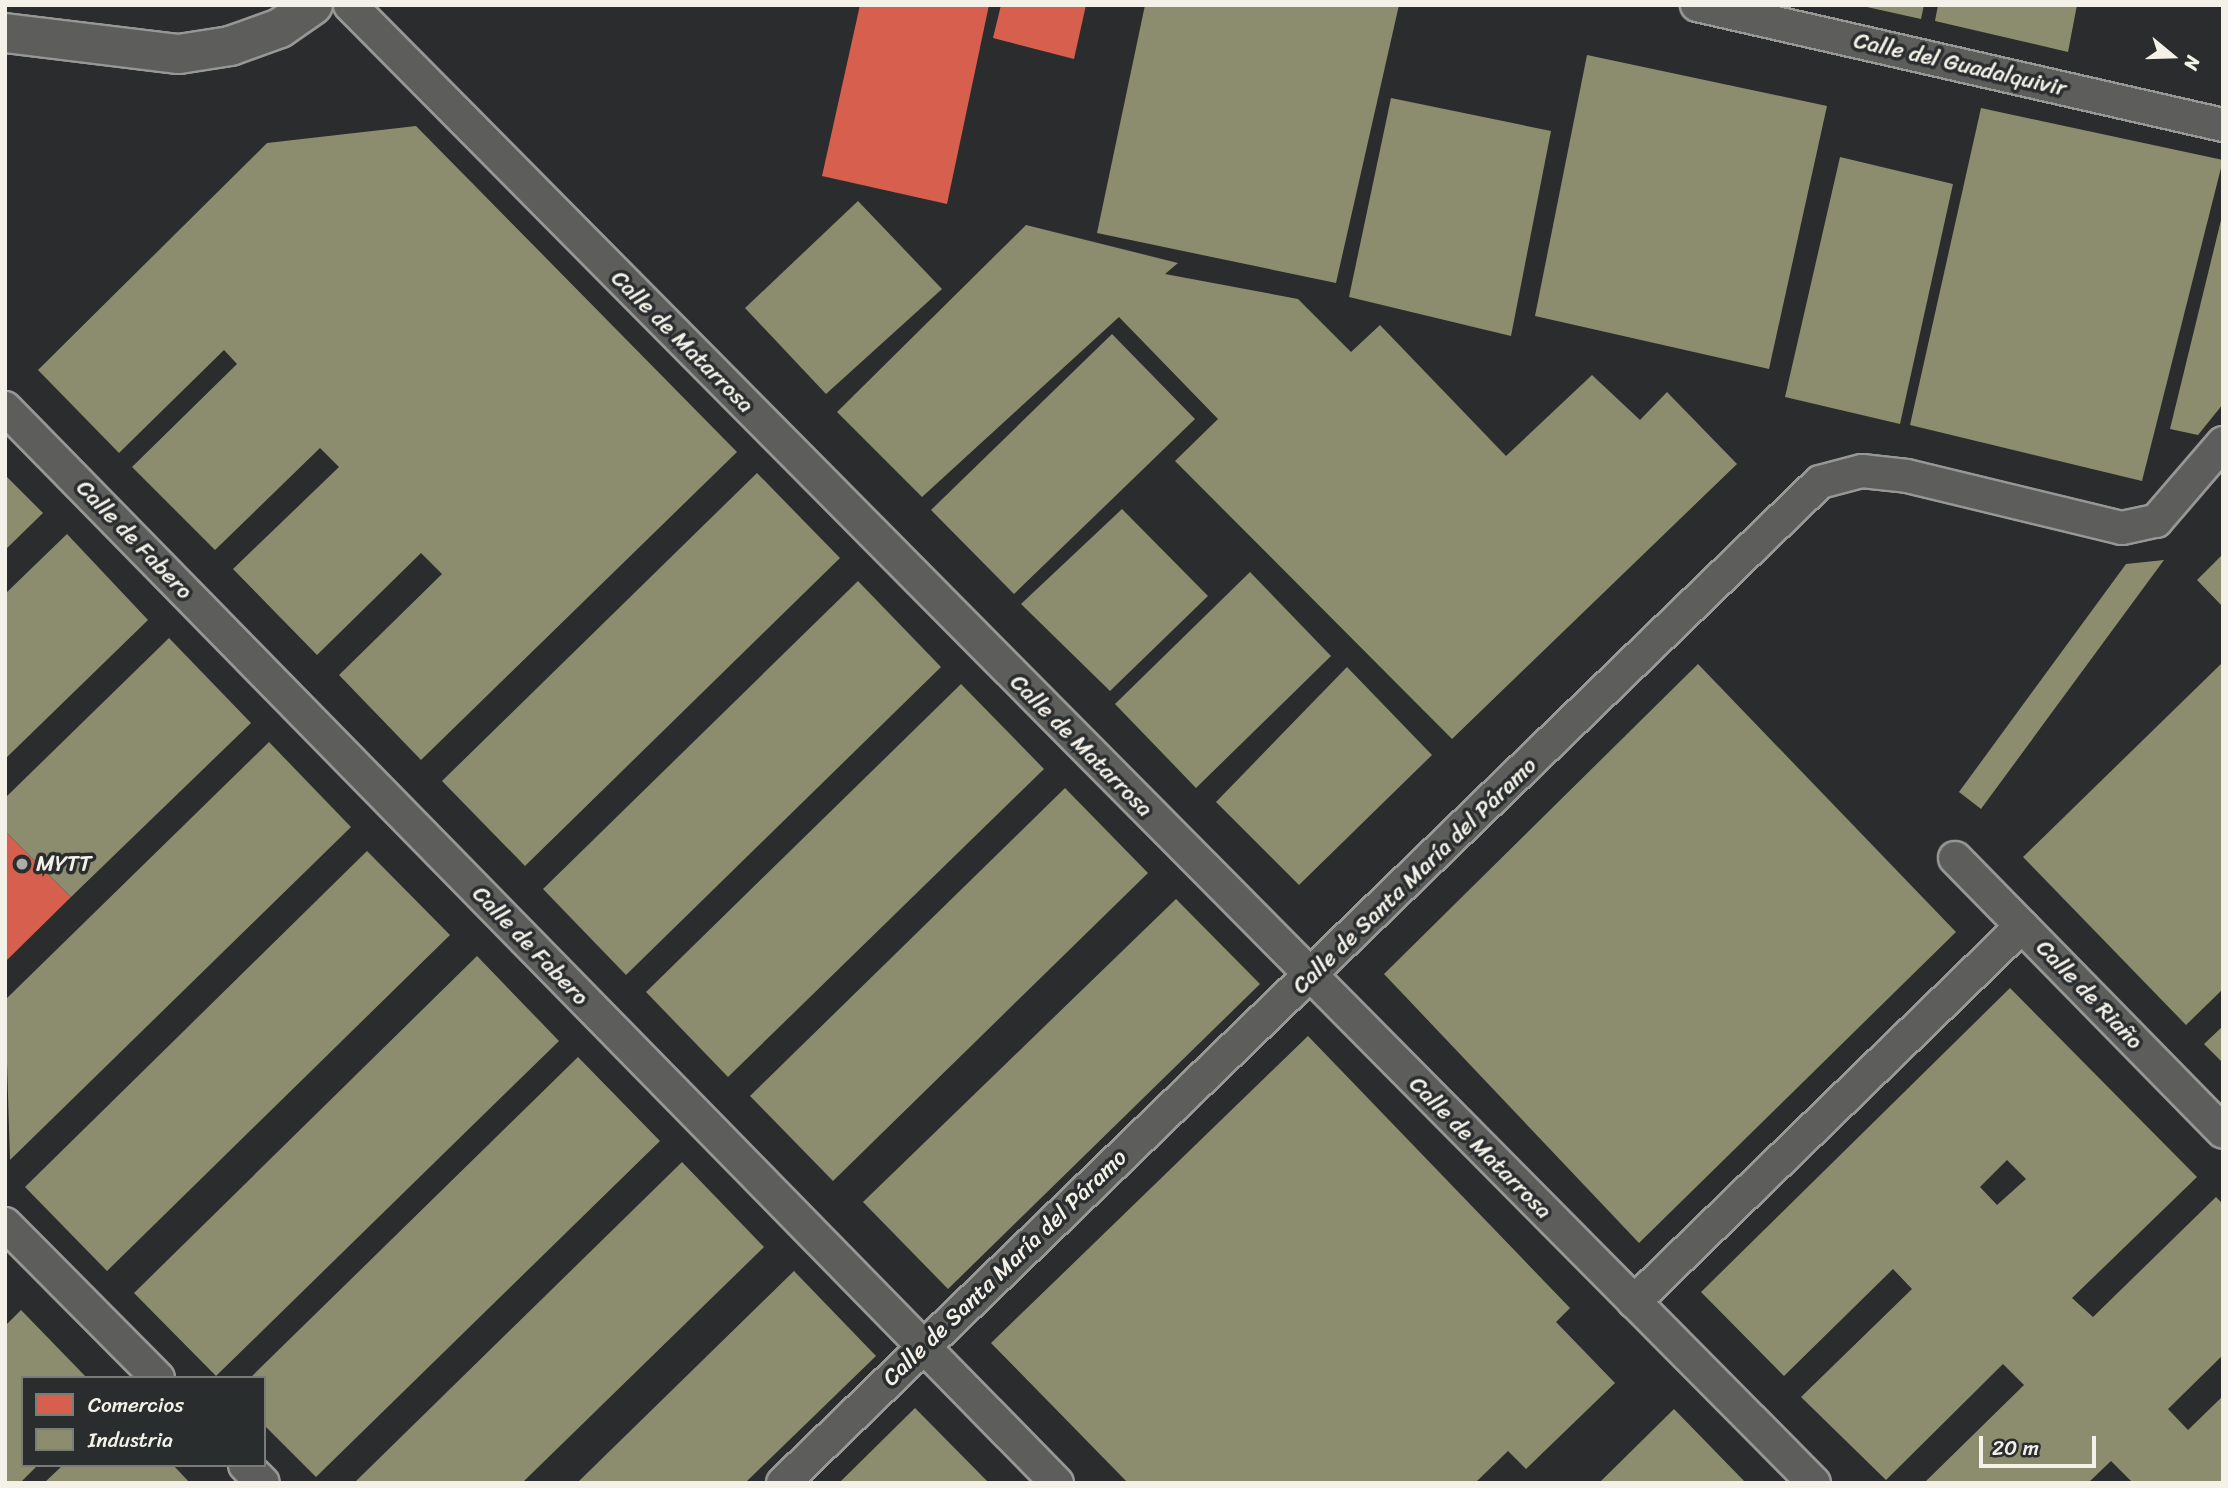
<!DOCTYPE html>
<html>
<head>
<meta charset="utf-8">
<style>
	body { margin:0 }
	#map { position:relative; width:2228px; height:1488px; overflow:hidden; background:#2b2c2d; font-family:Sriracha,sans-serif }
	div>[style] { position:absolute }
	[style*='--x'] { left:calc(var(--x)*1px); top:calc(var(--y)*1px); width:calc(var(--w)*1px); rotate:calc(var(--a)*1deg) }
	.shops>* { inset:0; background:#d6604d }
	.industry>* { inset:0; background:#8c8c6e }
	.roads { filter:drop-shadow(2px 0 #979796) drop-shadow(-2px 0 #979796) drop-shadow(0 2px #979796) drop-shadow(0 -2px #979796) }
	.minor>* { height:32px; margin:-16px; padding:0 16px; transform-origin:16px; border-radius:16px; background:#5d5d5c }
	.tertiary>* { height:38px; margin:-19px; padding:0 19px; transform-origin:19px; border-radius:19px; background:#5d5d5c }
	.dots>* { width:19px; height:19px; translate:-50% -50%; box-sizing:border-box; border:4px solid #2a2d2e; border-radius:50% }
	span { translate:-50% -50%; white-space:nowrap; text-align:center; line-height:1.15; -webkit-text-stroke:7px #2a2d2e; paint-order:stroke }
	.street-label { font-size:23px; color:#f4f1e8 }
	.poi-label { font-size:23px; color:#f4f1e8 }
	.left { translate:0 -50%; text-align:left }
	.frame { position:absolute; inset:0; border:7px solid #f4f1e8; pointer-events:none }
	.legend { position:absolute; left:21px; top:1376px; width:245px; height:91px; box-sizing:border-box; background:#2a2d2e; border:2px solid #7b7b78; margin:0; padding:9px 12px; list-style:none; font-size:21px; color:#f4f1e8 }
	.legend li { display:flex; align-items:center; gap:14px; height:35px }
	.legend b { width:35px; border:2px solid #7b7b78 }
	.north { position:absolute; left:2137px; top:21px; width:70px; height:70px; -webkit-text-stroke:5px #2a2d2e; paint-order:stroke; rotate:109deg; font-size:19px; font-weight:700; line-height:28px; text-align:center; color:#f4f1e8 }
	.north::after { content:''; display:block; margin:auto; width:24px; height:32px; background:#f4f1e8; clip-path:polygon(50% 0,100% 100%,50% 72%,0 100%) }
	.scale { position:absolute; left:1979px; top:1436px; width:117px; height:32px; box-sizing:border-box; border:4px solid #f4f1e8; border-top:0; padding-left:9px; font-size:21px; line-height:24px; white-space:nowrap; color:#f4f1e8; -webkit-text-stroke:5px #2a2d2e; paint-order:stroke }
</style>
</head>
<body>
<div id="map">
	<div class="shops">
		<div style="clip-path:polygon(860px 5px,989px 5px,947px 204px,822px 176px)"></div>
		<div style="clip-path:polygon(1001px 5px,1086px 5px,1074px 59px,993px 38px)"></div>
		<div style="clip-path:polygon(5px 831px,71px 897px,5px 962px)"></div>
	</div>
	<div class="industry">
		<div style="clip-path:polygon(1145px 5px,1399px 5px,1336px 283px,1097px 233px)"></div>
		<div style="clip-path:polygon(1858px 5px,1924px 5px,1921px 19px)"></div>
		<div style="clip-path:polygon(1938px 5px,2077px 5px,2068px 52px,1935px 21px)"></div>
		<div style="clip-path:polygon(1587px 55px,1827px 106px,1769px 369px,1535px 316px)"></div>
		<div style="clip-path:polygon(1391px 98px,1551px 131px,1511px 336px,1349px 297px)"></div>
		<div style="clip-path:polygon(1981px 108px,2223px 160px,2142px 481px,1910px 425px)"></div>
		<div style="clip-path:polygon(416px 126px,737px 452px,421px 760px,339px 675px,442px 574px,421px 553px,317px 655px,233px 569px,339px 467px,320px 448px,215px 550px,132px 467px,237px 364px,224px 350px,119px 453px,38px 370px,267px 143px)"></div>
		<div style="clip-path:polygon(1840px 157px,1953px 184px,1900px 424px,1785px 397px)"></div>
		<div style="clip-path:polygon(858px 201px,942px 289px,826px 394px,745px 308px)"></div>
		<div style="clip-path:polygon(2223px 212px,2223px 404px,2198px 435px,2170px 429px)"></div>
		<div style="clip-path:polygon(1026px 225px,1178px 263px,1165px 274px,1298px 299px,1351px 352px,1380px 325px,1506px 456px,1592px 375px,1640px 420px,1667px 392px,1737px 464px,1452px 739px,1175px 461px,1218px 419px,1119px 317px,922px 497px,837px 412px)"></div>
		<div style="clip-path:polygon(1112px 334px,1195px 419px,1014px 594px,931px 510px)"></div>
		<div style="clip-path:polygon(757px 473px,840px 558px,525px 866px,442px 781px)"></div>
		<div style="clip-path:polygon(5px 475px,43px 513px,5px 550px)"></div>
		<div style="clip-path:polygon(1122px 509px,1208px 596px,1110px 691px,1021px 604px)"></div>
		<div style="clip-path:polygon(67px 534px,148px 620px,5px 759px,5px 594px)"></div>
		<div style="clip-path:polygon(2223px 554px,2223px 607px,2197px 580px)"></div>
		<div style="clip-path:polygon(2164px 560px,1981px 809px,1959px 792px,2126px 564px)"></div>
		<div style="clip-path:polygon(1250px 572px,1331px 656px,1196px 788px,1115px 704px)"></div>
		<div style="clip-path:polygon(858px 581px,941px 667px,626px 975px,543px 889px)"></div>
		<div style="clip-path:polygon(169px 638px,251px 723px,71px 897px,5px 831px,5px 798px)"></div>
		<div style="clip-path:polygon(2223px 662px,2223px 989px,2186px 1025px,2023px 857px)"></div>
		<div style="clip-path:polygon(1698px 664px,1956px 932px,1639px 1243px,1384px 974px)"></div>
		<div style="clip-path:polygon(1347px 667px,1432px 755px,1299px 885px,1216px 802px)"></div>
		<div style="clip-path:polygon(961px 684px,1044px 769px,728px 1077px,646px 992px)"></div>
		<div style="clip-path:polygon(269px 742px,351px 827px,10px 1160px,5px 1000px)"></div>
		<div style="clip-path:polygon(1065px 788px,1148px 873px,833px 1181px,750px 1096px)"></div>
		<div style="clip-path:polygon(367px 851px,450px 935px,107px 1271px,25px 1187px)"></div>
		<div style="clip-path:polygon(1176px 899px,1260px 984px,948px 1289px,863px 1202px)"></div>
		<div style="clip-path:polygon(477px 956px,559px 1041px,216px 1376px,134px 1293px)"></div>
		<div style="clip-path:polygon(evenodd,2010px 988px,2197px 1177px,2072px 1298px,2093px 1317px,2216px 1197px,2223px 1204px,2223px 1355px,2168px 1409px,2188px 1430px,2223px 1396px,2223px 1483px,2133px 1483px,2111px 1461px,2088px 1483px,1924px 1483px,2024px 1385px,2003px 1364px,1886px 1480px,1801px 1397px,1912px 1289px,1893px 1269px,1784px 1376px,1701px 1292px,2010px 988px,2007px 1160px,2026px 1179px,1997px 1205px,1980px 1187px,2007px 1160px)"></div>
		<div style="clip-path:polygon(2223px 1026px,2223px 1063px,2204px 1044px)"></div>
		<div style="clip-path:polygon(1308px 1036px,1570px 1308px,1556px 1322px,1615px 1383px,1526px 1469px,1508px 1451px,1475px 1483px,1128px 1483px,991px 1343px)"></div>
		<div style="clip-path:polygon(578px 1057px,660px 1141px,316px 1477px,264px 1425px,264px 1378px,250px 1378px)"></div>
		<div style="clip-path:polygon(682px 1162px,764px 1247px,522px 1483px,354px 1483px)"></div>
		<div style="clip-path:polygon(794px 1271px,876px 1356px,745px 1483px,577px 1483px)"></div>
		<div style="clip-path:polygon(21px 1310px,87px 1378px,23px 1378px,23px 1465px,38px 1465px,20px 1483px,5px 1483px,5px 1326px)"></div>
		<div style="clip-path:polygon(915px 1408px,989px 1483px,839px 1483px)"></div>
		<div style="clip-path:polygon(1674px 1409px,1746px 1483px,1599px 1483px)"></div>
		<div style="clip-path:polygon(63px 1465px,173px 1465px,190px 1483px,44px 1483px)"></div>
	</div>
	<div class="roads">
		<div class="minor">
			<div style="--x:350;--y:5;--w:2080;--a:45.27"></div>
			<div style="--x:1697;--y:5;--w:540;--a:12.85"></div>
			<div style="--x:5;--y:408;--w:1504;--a:45.62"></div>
			<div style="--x:1955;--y:858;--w:383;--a:45.6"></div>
			<div style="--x:5;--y:1224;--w:217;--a:45.2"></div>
			<div style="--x:1634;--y:1302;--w:540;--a:-44.1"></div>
			<div style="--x:245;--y:1465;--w:25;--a:45"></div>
			<div style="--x:783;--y:1483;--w:1441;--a:-43.99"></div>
			<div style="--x:1820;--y:482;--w:43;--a:-14.7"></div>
			<div style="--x:1862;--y:471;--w:45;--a:6.3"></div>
			<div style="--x:1907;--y:476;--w:221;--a:13.6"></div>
			<div style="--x:2122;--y:528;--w:35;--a:-12"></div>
			<div style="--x:2156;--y:521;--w:103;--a:-49.3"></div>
		</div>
		<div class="tertiary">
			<div style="--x:5;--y:33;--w:175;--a:6.9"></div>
			<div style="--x:179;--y:54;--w:52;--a:-8.9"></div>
			<div style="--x:230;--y:46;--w:53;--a:-19.8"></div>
			<div style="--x:280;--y:28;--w:40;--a:-34.9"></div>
		</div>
	</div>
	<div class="dots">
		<div style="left:22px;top:864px;background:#aeaca7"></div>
	</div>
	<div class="street-label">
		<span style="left:1960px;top:65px;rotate:13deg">Calle del Guadalquivir</span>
		<span style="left:682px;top:342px;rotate:45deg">Calle de Matarrosa</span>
		<span style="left:134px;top:540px;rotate:46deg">Calle de Fabero</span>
		<span style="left:1081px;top:746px;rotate:45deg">Calle de Matarrosa</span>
		<span style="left:1415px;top:876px;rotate:-44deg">Calle de Santa María del Páramo</span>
		<span style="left:530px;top:946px;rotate:46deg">Calle de Fabero</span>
		<span style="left:2089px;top:995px;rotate:46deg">Calle de Riaño</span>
		<span style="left:1480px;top:1148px;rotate:45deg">Calle de Matarrosa</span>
		<span style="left:1005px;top:1268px;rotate:-44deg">Calle de Santa María del Páramo</span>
	</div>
	<div class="poi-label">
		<span class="left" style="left:36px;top:864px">MYTT</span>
	</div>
	<div class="frame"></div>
	<ul class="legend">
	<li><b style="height:19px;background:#d6604d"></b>Comercios</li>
	<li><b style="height:19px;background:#8c8c6e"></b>Industria</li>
	</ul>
	<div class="north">N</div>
	<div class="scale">20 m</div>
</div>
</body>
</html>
